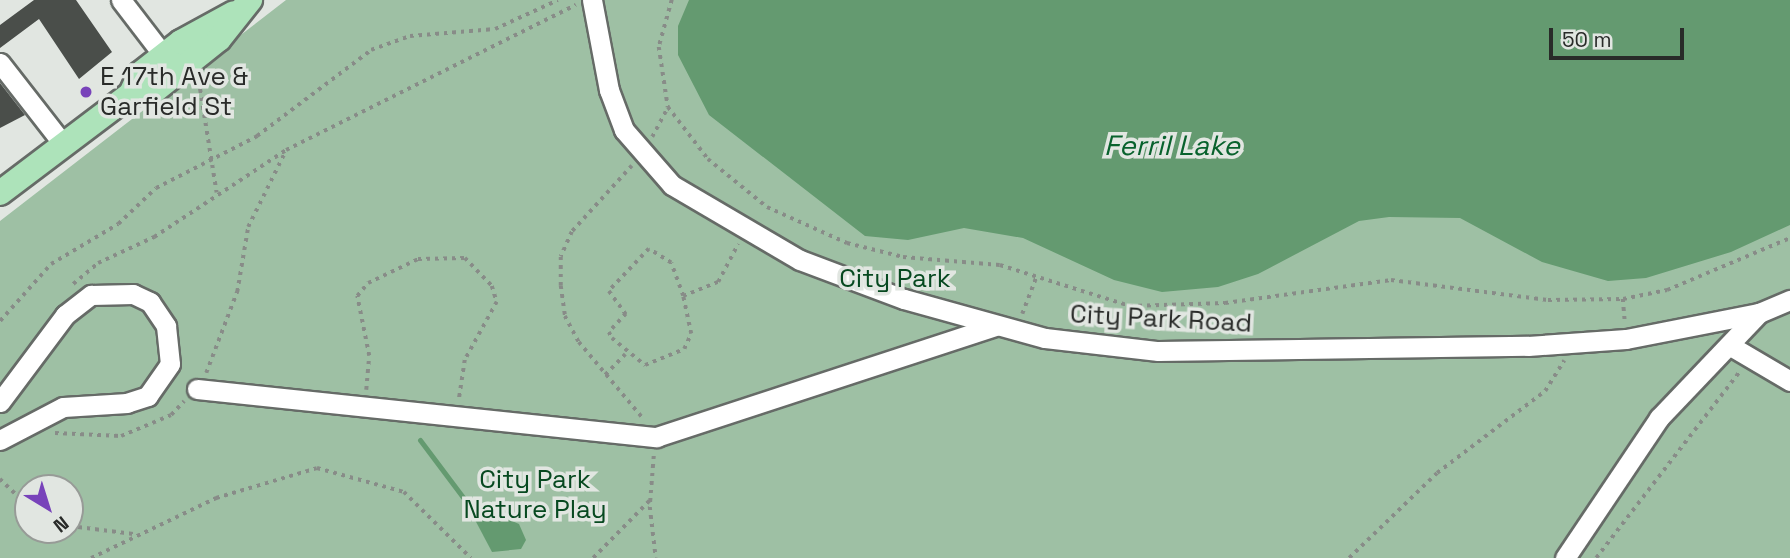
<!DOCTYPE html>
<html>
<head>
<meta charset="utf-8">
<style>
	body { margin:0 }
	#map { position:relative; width:1790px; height:558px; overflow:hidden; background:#e1e6e1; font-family:"Space Grotesk",sans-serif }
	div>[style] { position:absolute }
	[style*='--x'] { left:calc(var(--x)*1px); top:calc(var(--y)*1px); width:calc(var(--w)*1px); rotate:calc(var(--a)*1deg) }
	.green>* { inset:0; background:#9ec0a4 }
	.water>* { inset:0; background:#649a70 }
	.stream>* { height:5px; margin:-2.5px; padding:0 2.5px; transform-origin:2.5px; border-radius:2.5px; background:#649a70 }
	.building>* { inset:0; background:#4a4e4a }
	.path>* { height:3.5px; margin-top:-1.75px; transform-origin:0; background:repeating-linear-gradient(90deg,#888c88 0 3.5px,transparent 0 8.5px) }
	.roads { filter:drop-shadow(2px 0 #666b67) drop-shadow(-2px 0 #666b67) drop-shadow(0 2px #666b67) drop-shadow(0 -2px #666b67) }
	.minor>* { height:19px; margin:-9.5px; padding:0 9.5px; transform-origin:9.5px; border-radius:9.5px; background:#fff }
	.major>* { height:24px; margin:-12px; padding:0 12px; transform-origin:12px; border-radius:12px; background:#ade3ba }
	.dots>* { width:19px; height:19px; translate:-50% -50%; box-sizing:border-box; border:4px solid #e1e6e1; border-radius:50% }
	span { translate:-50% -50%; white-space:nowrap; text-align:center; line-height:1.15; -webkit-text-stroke:7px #e1e6e1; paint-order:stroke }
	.poi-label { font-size:26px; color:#292b29 }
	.left { translate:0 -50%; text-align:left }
	.park-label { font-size:26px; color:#074920 }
	.street-label { font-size:26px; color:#292b29 }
	.water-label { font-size:28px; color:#08622d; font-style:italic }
	.north { position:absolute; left:14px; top:474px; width:70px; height:70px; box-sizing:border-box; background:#e1e6e1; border:2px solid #979b97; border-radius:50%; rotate:142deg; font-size:19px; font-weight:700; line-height:28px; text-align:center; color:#292b29 }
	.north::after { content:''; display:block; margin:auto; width:24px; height:32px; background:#7843ba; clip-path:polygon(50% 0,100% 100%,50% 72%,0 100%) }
	.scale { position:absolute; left:1549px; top:28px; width:135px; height:32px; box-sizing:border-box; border:4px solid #292b29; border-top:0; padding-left:9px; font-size:21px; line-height:24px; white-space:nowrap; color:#292b29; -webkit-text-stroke:5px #e1e6e1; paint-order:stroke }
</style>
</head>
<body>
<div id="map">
	<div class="green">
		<div style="clip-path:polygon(evenodd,286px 0,1790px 0,1790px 558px,0 558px,0 221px,286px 0,28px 488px,70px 488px,70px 530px,28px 530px,28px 488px)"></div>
	</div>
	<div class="water">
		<div style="clip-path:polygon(689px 0,1790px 0,1790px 225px,1731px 252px,1646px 278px,1608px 281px,1542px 262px,1460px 218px,1389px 217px,1359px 221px,1258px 274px,1218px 287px,1162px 292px,1114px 280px,1023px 238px,964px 228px,908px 240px,865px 236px,709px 115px,678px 55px,678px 26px)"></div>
		<div style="clip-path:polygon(481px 508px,519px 524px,526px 540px,521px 549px,492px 552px,474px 518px)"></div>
	</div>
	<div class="stream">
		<div style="--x:420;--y:440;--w:90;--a:53.1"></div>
	</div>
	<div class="building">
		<div style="clip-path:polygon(34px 0,76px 0,112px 52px,79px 79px,39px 19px,0 48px,0 25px)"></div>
		<div style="clip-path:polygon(0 83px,25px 115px,0 128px)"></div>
	</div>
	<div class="path">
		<div style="--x:672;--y:0;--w:49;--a:105.5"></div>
		<div style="--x:659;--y:47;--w:61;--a:81.5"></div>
		<div style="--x:668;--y:107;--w:66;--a:52.4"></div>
		<div style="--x:708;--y:159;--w:76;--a:39.1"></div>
		<div style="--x:767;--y:207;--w:88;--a:24.2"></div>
		<div style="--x:847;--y:243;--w:58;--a:14"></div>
		<div style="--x:903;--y:257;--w:97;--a:4.7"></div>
		<div style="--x:1000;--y:265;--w:136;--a:17.5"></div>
		<div style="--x:1130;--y:306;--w:95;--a:-1.8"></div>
		<div style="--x:1225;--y:303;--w:168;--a:-7.9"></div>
		<div style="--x:1391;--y:280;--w:158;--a:7.3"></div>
		<div style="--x:1548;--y:300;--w:75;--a:-0.8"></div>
		<div style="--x:1623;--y:299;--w:45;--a:-11.6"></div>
		<div style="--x:1667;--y:290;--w:134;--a:-22.9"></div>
		<div style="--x:199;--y:81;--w:113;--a:80.9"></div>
		<div style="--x:652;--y:137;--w:34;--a:-62"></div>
		<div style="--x:632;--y:166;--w:89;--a:132.3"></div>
		<div style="--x:572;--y:232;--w:27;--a:114"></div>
		<div style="--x:561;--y:257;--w:29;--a:90"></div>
		<div style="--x:561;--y:286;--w:30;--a:82"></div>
		<div style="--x:565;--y:316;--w:30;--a:62"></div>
		<div style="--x:579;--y:342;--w:98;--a:50"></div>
		<div style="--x:73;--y:284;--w:33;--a:-40"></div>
		<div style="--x:98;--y:263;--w:62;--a:-24.9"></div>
		<div style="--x:154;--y:237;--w:158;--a:-33.4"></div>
		<div style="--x:286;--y:150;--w:324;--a:-26.6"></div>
		<div style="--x:683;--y:296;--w:35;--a:-110"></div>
		<div style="--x:671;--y:263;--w:26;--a:-148"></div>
		<div style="--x:649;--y:249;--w:58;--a:133.6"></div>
		<div style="--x:609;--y:291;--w:29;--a:54"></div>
		<div style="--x:626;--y:314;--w:25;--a:133"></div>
		<div style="--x:609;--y:332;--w:7;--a:63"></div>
		<div style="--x:612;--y:338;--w:43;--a:39.3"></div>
		<div style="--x:645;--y:365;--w:42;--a:-22.3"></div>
		<div style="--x:684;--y:349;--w:17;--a:-65"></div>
		<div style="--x:691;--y:334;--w:39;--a:-102"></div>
		<div style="--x:683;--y:296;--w:38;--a:-22"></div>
		<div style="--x:718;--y:282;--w:43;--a:-62.2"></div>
		<div style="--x:1623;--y:299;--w:23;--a:85"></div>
		<div style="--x:1022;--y:314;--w:40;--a:-69"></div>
		<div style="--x:0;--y:321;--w:76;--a:-48.2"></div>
		<div style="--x:51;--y:264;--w:78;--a:-30.8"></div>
		<div style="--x:118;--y:224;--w:52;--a:-43.5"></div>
		<div style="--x:156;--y:188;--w:114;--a:-27.2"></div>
		<div style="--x:257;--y:136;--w:143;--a:-37"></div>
		<div style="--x:371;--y:50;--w:41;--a:-19.7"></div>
		<div style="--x:410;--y:36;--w:85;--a:-4.7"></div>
		<div style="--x:495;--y:29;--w:69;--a:-24.7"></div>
		<div style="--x:206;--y:373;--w:87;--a:-69.1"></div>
		<div style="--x:237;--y:292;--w:66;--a:-80.4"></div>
		<div style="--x:248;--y:227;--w:84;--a:-63.7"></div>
		<div style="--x:605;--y:375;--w:29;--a:-46"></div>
		<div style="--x:366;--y:390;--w:34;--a:-85"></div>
		<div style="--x:369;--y:356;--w:61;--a:-101.3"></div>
		<div style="--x:357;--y:296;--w:17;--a:-50"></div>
		<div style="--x:368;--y:283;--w:55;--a:-25.6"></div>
		<div style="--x:418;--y:259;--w:47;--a:-1.2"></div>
		<div style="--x:465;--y:258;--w:39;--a:46"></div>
		<div style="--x:492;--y:286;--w:17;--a:73"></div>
		<div style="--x:497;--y:302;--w:66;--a:118.9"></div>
		<div style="--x:465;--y:360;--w:40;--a:98.5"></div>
		<div style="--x:55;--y:433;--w:66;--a:2.6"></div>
		<div style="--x:121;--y:436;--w:54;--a:-22.8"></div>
		<div style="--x:171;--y:415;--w:19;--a:-47"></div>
		<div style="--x:654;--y:456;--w:51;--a:94.5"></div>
		<div style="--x:650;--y:507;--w:51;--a:83.3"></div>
		<div style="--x:0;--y:479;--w:39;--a:44"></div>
		<div style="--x:70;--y:526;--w:64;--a:7.1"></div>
		<div style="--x:91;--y:558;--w:139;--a:-25.6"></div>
		<div style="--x:216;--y:498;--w:105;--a:-16.5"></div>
		<div style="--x:317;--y:468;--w:90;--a:15.4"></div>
		<div style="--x:404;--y:492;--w:94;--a:44.6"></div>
		<div style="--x:593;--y:558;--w:81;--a:-45.5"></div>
		<div style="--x:1349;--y:558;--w:122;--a:-44"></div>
		<div style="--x:1437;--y:473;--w:136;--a:-37.2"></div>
		<div style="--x:1545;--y:391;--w:36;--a:-58"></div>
		<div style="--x:1596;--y:558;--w:235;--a:-52.4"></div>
	</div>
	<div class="roads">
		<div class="minor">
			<div style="--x:121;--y:0;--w:71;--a:52.5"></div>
			<div style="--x:592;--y:0;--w:92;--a:79.3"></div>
			<div style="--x:609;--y:90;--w:43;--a:69.4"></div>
			<div style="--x:624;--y:130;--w:73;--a:48.9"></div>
			<div style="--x:672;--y:185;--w:148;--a:30.4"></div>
			<div style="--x:800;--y:260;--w:111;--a:20.6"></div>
			<div style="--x:904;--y:299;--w:146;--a:15.5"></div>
			<div style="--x:1045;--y:338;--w:114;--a:6.6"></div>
			<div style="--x:1158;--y:351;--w:370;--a:-0.8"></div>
			<div style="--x:1528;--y:346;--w:98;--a:-4.1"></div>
			<div style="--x:1626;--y:339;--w:136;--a:-11.1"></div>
			<div style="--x:1759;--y:313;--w:34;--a:-23"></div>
			<div style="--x:0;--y:63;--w:103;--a:52.1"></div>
			<div style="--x:1729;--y:345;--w:71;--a:30.5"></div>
			<div style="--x:197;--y:389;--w:462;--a:6"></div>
			<div style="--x:656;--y:437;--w:358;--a:-18.1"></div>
			<div style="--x:0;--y:402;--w:109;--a:-53.2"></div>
			<div style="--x:65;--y:315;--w:33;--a:-38"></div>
			<div style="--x:91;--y:295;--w:42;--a:-1.4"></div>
			<div style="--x:133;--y:294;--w:19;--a:25"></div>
			<div style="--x:150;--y:302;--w:29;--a:56"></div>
			<div style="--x:166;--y:326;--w:38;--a:84"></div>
			<div style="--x:170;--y:364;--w:39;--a:125"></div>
			<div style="--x:148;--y:396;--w:22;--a:162"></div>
			<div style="--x:127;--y:403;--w:64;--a:176.4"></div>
			<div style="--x:63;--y:407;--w:71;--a:152.4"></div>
			<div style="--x:1565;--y:558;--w:169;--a:-56.1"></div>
			<div style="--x:1659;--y:418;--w:145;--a:-46.4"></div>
		</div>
		<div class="major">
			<div style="--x:131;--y:94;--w:22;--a:-66"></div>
			<div style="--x:140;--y:74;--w:52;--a:-38"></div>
			<div style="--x:181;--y:42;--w:60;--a:-28.7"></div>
			<div style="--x:0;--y:193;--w:164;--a:-37.1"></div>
			<div style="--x:131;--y:94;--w:23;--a:-7"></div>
			<div style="--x:154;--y:91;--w:83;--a:-38.7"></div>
			<div style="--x:219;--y:39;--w:50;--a:-51.5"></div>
		</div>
	</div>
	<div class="dots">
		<div style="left:86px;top:92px;background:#7843ba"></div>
	</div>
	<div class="poi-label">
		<span class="left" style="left:100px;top:92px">E 17th Ave &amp;<br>Garfield St</span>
	</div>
	<div class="park-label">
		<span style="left:895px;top:279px">City Park</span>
		<span style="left:535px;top:495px">City Park<br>Nature Play</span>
	</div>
	<div class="street-label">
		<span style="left:1161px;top:319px;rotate:3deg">City Park Road</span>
	</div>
	<div class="water-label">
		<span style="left:1172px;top:145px">Ferril Lake</span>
	</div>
	<div class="north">N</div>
	<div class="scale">50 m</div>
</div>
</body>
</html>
